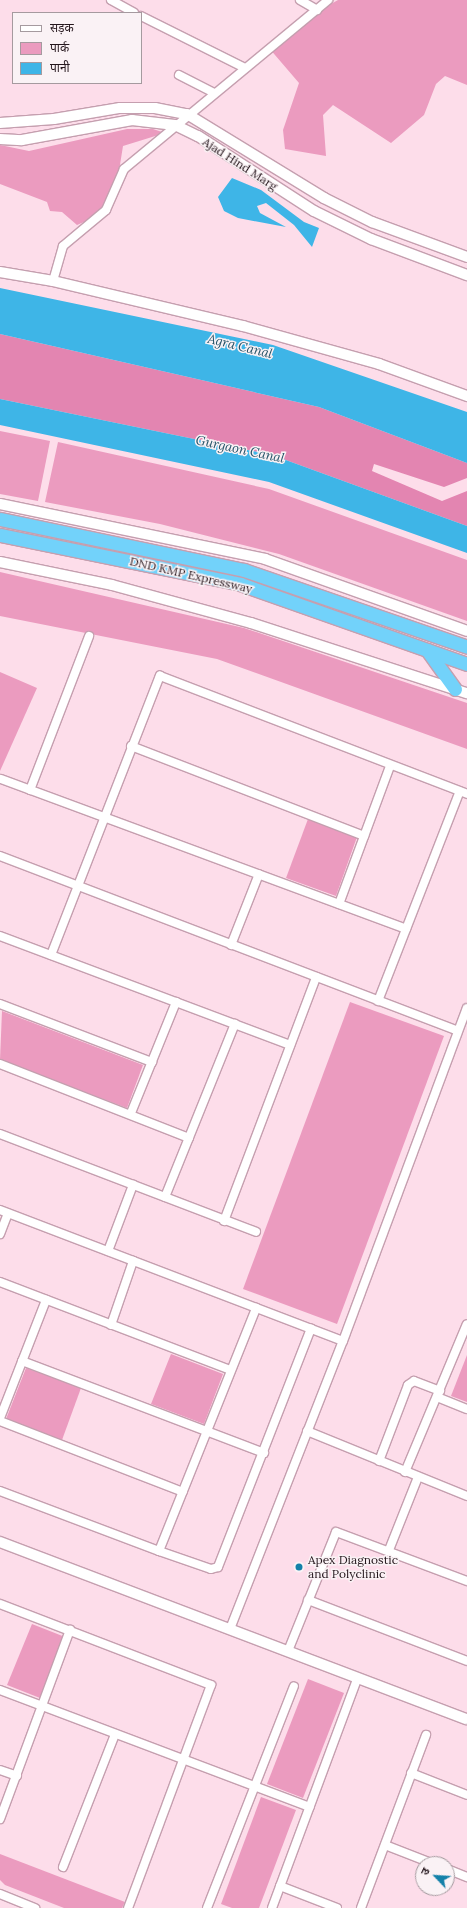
<!DOCTYPE html>
<html>
<head>
<meta charset="utf-8">
<style>
	body { margin:0 }
	#map { position:relative; width:467px; height:1908px; overflow:hidden; background:#fdddea; font-family:Lora,"Noto Sans Devanagari",serif }
	div>[style] { position:absolute }
	[style*='--x'] { left:calc(var(--x)*1px); top:calc(var(--y)*1px); width:calc(var(--w)*1px); rotate:calc(var(--a)*1deg) }
	.green>* { inset:0; background:#eb9bbf }
	.forest>* { inset:0; background:#e385b1 }
	.water>* { inset:0; background:#3eb5e7 }
	.roads { filter:drop-shadow(1px 0 #c59faf) drop-shadow(-1px 0 #c59faf) drop-shadow(0 1px #c59faf) drop-shadow(0 -1px #c59faf) }
	.minor>* { height:8px; margin:-4px; padding:0 4px; transform-origin:4px; border-radius:4px; background:#fff }
	.tertiary>* { height:10px; margin:-5px; padding:0 5px; transform-origin:5px; border-radius:5px; background:#fff }
	.trunk>* { height:13px; margin:-6.5px; padding:0 6.5px; transform-origin:6.5px; border-radius:6.5px; background:#72d2fa }
	.dots>* { width:11px; height:11px; translate:-50% -50%; box-sizing:border-box; border:2px solid #faf2f5; border-radius:50% }
	span { translate:-50% -50%; white-space:nowrap; text-align:center; line-height:1.15; -webkit-text-stroke:3px #faf2f5; paint-order:stroke }
	.street-label { font-size:12px; color:#25171d }
	.poi-label { font-size:12px; color:#25171d }
	.left { translate:0 -50%; text-align:left }
	.water-label { font-size:13px; color:#245368; font-style:italic }
	.legend { position:absolute; left:12px; top:12px; width:130px; height:72px; box-sizing:border-box; background:#faf2f5; border:1px solid #a59a9f; margin:0; padding:5px 7px; list-style:none; font-size:12px; color:#25171d }
	.legend li { display:flex; align-items:center; gap:8px; height:20px }
	.legend b { width:20px; border:1px solid #a59a9f }
	.north { position:absolute; left:415px; top:1856px; width:40px; height:40px; box-sizing:border-box; background:#faf2f5; border:1px solid #a59a9f; border-radius:50%; rotate:295deg; font-size:11px; font-weight:700; line-height:16px; text-align:center; color:#25171d }
	.north::after { content:''; display:block; margin:auto; width:14px; height:18px; background:#1381a9; clip-path:polygon(50% 0,100% 100%,50% 72%,0 100%) }
</style>
</head>
<body>
<div id="map">
	<div class="green">
		<div style="clip-path:polygon(338px 0,467px 0,467px 85px,445px 76px,436px 84px,424px 115px,391px 143px,333px 105px,323px 115px,326px 156px,285px 149px,283px 130px,299px 83px,269px 48px,310px 16px)"></div>
		<div style="clip-path:polygon(127px 129px,153px 129px,165px 133px,123px 146px,119px 171px,98px 216px,77px 225px,62px 212px,50px 211px,47px 202px,0 184px,0 145px,29px 151px)"></div>
		<div style="clip-path:polygon(0 431px,50px 441px,38px 501px,0 494px)"></div>
		<div style="clip-path:polygon(58px 442px,269px 489px,467px 560px,467px 621px,279px 554px,160px 524px,45px 502px)"></div>
		<div style="clip-path:polygon(0 572px,244px 628px,467px 703px,467px 749px,217px 659px,0 616px)"></div>
		<div style="clip-path:polygon(0 672px,37px 688px,0 771px)"></div>
		<div style="clip-path:polygon(308px 819px,357px 837px,336px 896px,286px 878px)"></div>
		<div style="clip-path:polygon(350px 1002px,444px 1036px,337px 1324px,243px 1289px)"></div>
		<div style="clip-path:polygon(2px 1011px,143px 1065px,127px 1108px,0 1060px)"></div>
		<div style="clip-path:polygon(171px 1354px,223px 1374px,204px 1424px,151px 1404px)"></div>
		<div style="clip-path:polygon(467px 1355px,467px 1402px,451px 1396px)"></div>
		<div style="clip-path:polygon(26px 1368px,81px 1388px,62px 1440px,6px 1419px)"></div>
		<div style="clip-path:polygon(32px 1624px,65px 1637px,40px 1698px,7px 1685px)"></div>
		<div style="clip-path:polygon(308px 1679px,344px 1693px,303px 1798px,267px 1784px)"></div>
		<div style="clip-path:polygon(261px 1797px,296px 1810px,259px 1908px,232px 1908px,221px 1904px)"></div>
		<div style="clip-path:polygon(0 1854px,125px 1902px,122px 1908px,64px 1908px,5px 1885px,0 1880px)"></div>
	</div>
	<div class="forest">
		<div style="clip-path:polygon(0 334px,319px 407px,467px 463px,467px 478px,444px 487px,374px 464px,372px 471px,442px 501px,467px 491px,467px 526px,272px 455px,0 399px)"></div>
	</div>
	<div class="water">
		<div style="clip-path:polygon(232px 178px,261px 190px,304px 222px,319px 228px,312px 247px,294px 225px,266px 203px,257px 206px,260px 213px,286px 227px,238px 218px,224px 211px,218px 197px)"></div>
		<div style="clip-path:polygon(0 288px,273px 345px,467px 412px,467px 463px,319px 407px,0 334px)"></div>
		<div style="clip-path:polygon(0 399px,272px 455px,467px 526px,467px 553px,269px 482px,0 425px)"></div>
	</div>
	<div class="roads">
		<div class="minor">
			<div style="--x:111;--y:0;--w:26;--a:29"></div>
			<div style="--x:300;--y:0;--w:20;--a:30"></div>
			<div style="--x:141;--y:16;--w:116;--a:26.6"></div>
			<div style="--x:179;--y:75;--w:39;--a:27"></div>
			<div style="--x:53;--y:281;--w:36;--a:-74"></div>
			<div style="--x:63;--y:246;--w:56;--a:-39.9"></div>
			<div style="--x:106;--y:210;--w:45;--a:-66.3"></div>
			<div style="--x:124;--y:169;--w:265;--a:-39.6"></div>
			<div style="--x:131;--y:746;--w:250;--a:21.1"></div>
			<div style="--x:1;--y:779;--w:432;--a:20.3"></div>
			<div style="--x:30;--y:790;--w:165;--a:-69"></div>
			<div style="--x:0;--y:856;--w:490;--a:20.9"></div>
			<div style="--x:339;--y:904;--w:147;--a:-69.7"></div>
			<div style="--x:0;--y:936;--w:310;--a:20.6"></div>
			<div style="--x:231;--y:945;--w:76;--a:-68.5"></div>
			<div style="--x:51;--y:955;--w:300;--a:-68.7"></div>
			<div style="--x:160;--y:676;--w:329;--a:21"></div>
			<div style="--x:378;--y:1001;--w:225;--a:-68.7"></div>
			<div style="--x:0;--y:1004;--w:163;--a:20.9"></div>
			<div style="--x:0;--y:1064;--w:203;--a:21.4"></div>
			<div style="--x:131;--y:1113;--w:120;--a:-67.9"></div>
			<div style="--x:0;--y:1134;--w:274;--a:20.9"></div>
			<div style="--x:165;--y:1197;--w:187;--a:-68"></div>
			<div style="--x:0;--y:1210;--w:367;--a:20.9"></div>
			<div style="--x:224;--y:1221;--w:261;--a:-69.3"></div>
			<div style="--x:0;--y:1234;--w:22;--a:-69"></div>
			<div style="--x:108;--y:1251;--w:71;--a:-69.3"></div>
			<div style="--x:0;--y:1282;--w:247;--a:20.9"></div>
			<div style="--x:111;--y:1325;--w:68;--a:-71"></div>
			<div style="--x:22;--y:1361;--w:259;--a:20.8"></div>
			<div style="--x:437;--y:1397;--w:32;--a:22"></div>
			<div style="--x:0;--y:1418;--w:127;--a:-68.7"></div>
			<div style="--x:0;--y:1421;--w:196;--a:21.2"></div>
			<div style="--x:307;--y:1431;--w:173;--a:22.1"></div>
			<div style="--x:379;--y:1461;--w:81;--a:-69.1"></div>
			<div style="--x:408;--y:1385;--w:7;--a:-34"></div>
			<div style="--x:414;--y:1381;--w:28;--a:21"></div>
			<div style="--x:405;--y:1472;--w:160;--a:-67.3"></div>
			<div style="--x:0;--y:1491;--w:170;--a:20.7"></div>
			<div style="--x:159;--y:1551;--w:55;--a:19.1"></div>
			<div style="--x:211;--y:1569;--w:7;--a:-16"></div>
			<div style="--x:218;--y:1567;--w:256;--a:-68.7"></div>
			<div style="--x:389;--y:1550;--w:79;--a:-68.3"></div>
			<div style="--x:159;--y:1551;--w:262;--a:-68.2"></div>
			<div style="--x:308;--y:1600;--w:170;--a:21"></div>
			<div style="--x:0;--y:1604;--w:226;--a:21"></div>
			<div style="--x:211;--y:1685;--w:238;--a:110.4"></div>
			<div style="--x:230;--y:1629;--w:309;--a:-68.6"></div>
			<div style="--x:343;--y:1341;--w:355;--a:-69.6"></div>
			<div style="--x:288;--y:1651;--w:128;--a:-68"></div>
			<div style="--x:336;--y:1532;--w:140;--a:20.5"></div>
			<div style="--x:0;--y:1690;--w:331;--a:20.7"></div>
			<div style="--x:0;--y:1770;--w:18;--a:19"></div>
			<div style="--x:411;--y:1773;--w:60;--a:21.4"></div>
			<div style="--x:0;--y:1819;--w:202;--a:-69.7"></div>
			<div style="--x:385;--y:1845;--w:53;--a:21.2"></div>
			<div style="--x:63;--y:1867;--w:143;--a:-68.6"></div>
			<div style="--x:447;--y:1869;--w:22;--a:22"></div>
			<div style="--x:280;--y:1886;--w:61;--a:21.1"></div>
			<div style="--x:0;--y:1894;--w:38;--a:22"></div>
			<div style="--x:207;--y:1908;--w:238;--a:-68.6"></div>
			<div style="--x:272;--y:1908;--w:246;--a:-69.6"></div>
			<div style="--x:361;--y:1908;--w:185;--a:-69.4"></div>
		</div>
		<div class="tertiary">
			<div style="--x:0;--y:123;--w:54;--a:-4.2"></div>
			<div style="--x:54;--y:119;--w:67;--a:-9.5"></div>
			<div style="--x:120;--y:108;--w:35;--a:0"></div>
			<div style="--x:155;--y:108;--w:33;--a:11"></div>
			<div style="--x:187;--y:114;--w:161;--a:31.5"></div>
			<div style="--x:324;--y:198;--w:54;--a:26.6"></div>
			<div style="--x:372;--y:222;--w:101;--a:20.2"></div>
			<div style="--x:0;--y:139;--w:22;--a:3"></div>
			<div style="--x:22;--y:140;--w:112;--a:-10.3"></div>
			<div style="--x:132;--y:120;--w:43;--a:6.6"></div>
			<div style="--x:175;--y:125;--w:25;--a:26"></div>
			<div style="--x:198;--y:136;--w:138;--a:32.9"></div>
			<div style="--x:314;--y:211;--w:64;--a:26.2"></div>
			<div style="--x:371;--y:239;--w:103;--a:20.6"></div>
			<div style="--x:0;--y:272;--w:54;--a:9.6"></div>
			<div style="--x:53;--y:281;--w:195;--a:13.3"></div>
			<div style="--x:243;--y:326;--w:141;--a:15.6"></div>
			<div style="--x:379;--y:364;--w:94;--a:20"></div>
			<div style="--x:0;--y:504;--w:271;--a:11.7"></div>
			<div style="--x:265;--y:559;--w:214;--a:19.6"></div>
			<div style="--x:0;--y:562;--w:114;--a:11.6"></div>
			<div style="--x:112;--y:585;--w:144;--a:15.3"></div>
			<div style="--x:251;--y:623;--w:227;--a:18"></div>
			<div style="--x:0;--y:1542;--w:499;--a:20.8"></div>
		</div>
		<div class="trunk">
			<div style="--x:0;--y:519;--w:249;--a:11.8"></div>
			<div style="--x:244;--y:570;--w:236;--a:19"></div>
			<div style="--x:0;--y:535;--w:245;--a:11.5"></div>
			<div style="--x:240;--y:584;--w:241;--a:19.4"></div>
			<div style="--x:427;--y:650;--w:48;--a:54.3"></div>
		</div>
	</div>
	<div class="dots">
		<div style="left:299px;top:1567px;background:#1381a9"></div>
	</div>
	<div class="street-label">
		<span style="left:240px;top:164px;rotate:33deg">Ajad Hind Marg</span>
		<span style="left:191px;top:575px;rotate:13deg">DND KMP Expressway</span>
	</div>
	<div class="poi-label">
		<span class="left" style="left:308px;top:1567px">Apex Diagnostic<br>and Polyclinic</span>
	</div>
	<div class="water-label">
		<span style="left:240px;top:347px;rotate:14deg">Agra Canal</span>
		<span style="left:240px;top:450px;rotate:12deg">Gurgaon Canal</span>
	</div>
	<ul class="legend">
	<li><b style="height:5px;background:#fff"></b>सड़क</li>
	<li><b style="height:11px;background:#eb9bbf"></b>पार्क</li>
	<li><b style="height:11px;background:#3eb5e7"></b>पानी</li>
	</ul>
	<div class="north">उ</div>
</div>
</body>
</html>
